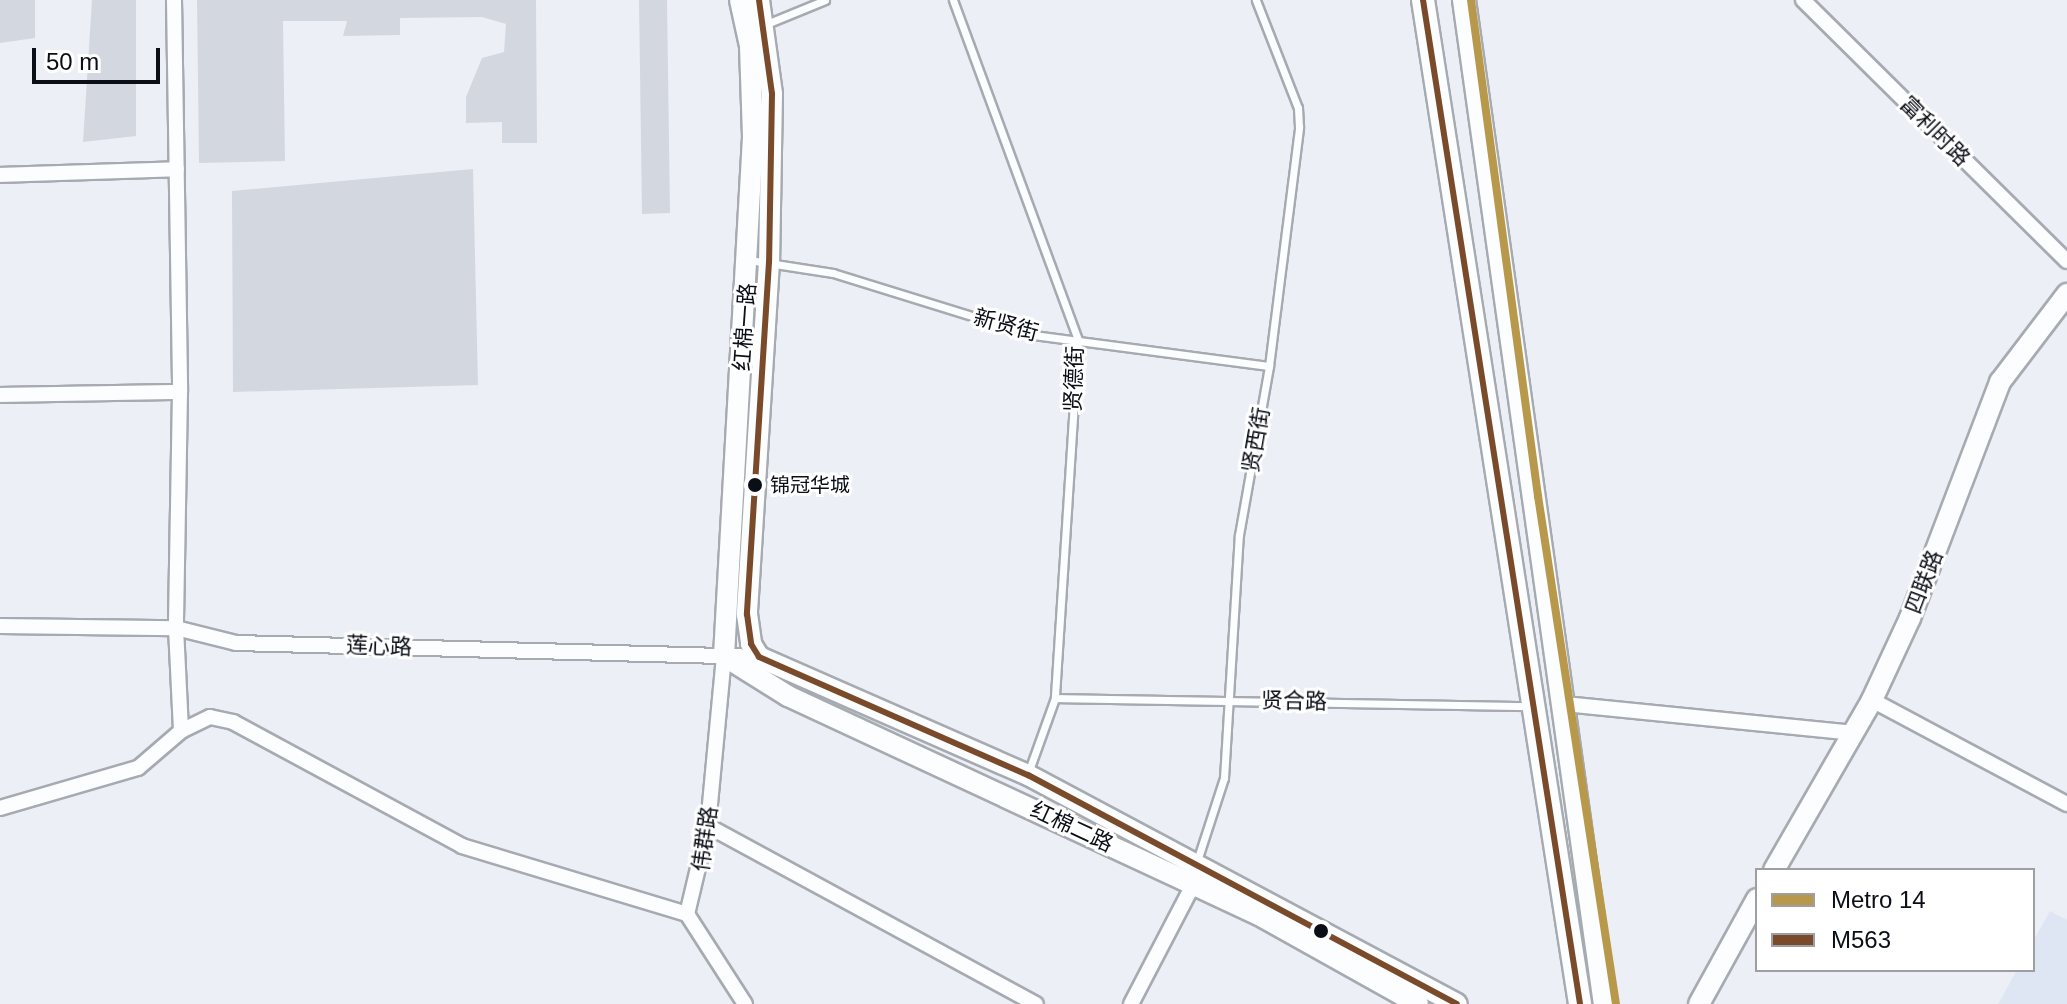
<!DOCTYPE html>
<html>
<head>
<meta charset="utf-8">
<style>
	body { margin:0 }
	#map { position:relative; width:2067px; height:1004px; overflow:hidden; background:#eceff6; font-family:Arial,"Noto Sans SC",sans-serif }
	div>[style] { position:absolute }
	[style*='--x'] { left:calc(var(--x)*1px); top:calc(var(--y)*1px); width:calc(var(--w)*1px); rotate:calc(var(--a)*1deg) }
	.built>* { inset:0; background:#dee6f4 }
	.building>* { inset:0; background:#d3d8e0 }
	.roads { filter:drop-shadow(2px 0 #a6aab1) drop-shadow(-2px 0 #a6aab1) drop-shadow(0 2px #a6aab1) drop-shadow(0 -2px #a6aab1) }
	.service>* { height:7px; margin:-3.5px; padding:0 3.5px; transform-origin:3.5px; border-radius:3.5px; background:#fcfdfe }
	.minor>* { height:14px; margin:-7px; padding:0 7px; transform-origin:7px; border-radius:7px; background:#fcfdfe }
	.secondary>* { height:20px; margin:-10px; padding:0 10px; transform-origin:10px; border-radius:10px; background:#fcfdfe }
	.primary>* { height:22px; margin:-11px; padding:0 11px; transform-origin:11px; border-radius:11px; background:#fcfdfe }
	.bus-1>* { height:6px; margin:-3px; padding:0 3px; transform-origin:3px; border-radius:3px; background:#7a4b2a }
	.metro-1>* { height:8px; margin:-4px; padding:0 4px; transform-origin:4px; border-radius:4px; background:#b8994b }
	.dots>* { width:22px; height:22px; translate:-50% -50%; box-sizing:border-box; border:4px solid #fff; border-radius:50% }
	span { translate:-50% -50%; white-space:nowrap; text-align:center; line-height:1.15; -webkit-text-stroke:6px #fff; paint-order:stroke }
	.bus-label { font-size:20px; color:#090e17 }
	.left { translate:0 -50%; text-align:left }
	.street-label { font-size:22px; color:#090e17 }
	.legend { position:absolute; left:1755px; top:868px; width:280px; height:104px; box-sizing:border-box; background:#fff; border:2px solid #9d9fa2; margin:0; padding:10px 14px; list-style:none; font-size:24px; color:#090e17 }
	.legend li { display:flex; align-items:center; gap:16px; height:40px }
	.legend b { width:40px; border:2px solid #9d9fa2 }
	.scale { position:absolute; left:32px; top:48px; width:128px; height:36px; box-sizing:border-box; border:4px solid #090e17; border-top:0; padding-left:10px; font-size:24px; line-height:28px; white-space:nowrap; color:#090e17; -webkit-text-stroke:6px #fff; paint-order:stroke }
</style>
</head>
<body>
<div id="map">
	<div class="built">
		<div style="clip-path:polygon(2050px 911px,2067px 920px,2067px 1004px,1998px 1004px,2017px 970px,2033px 970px,2033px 941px)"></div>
	</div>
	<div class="building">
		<div style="clip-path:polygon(0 0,35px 0,35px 38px,0 43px)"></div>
		<div style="clip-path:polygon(92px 0,136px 0,136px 136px,83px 142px)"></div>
		<div style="clip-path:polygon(197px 0,536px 0,537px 143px,502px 143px,502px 122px,466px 123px,466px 97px,482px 58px,504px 52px,506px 24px,482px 17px,400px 18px,400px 35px,343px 36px,347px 21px,283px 21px,285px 161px,199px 163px)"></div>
		<div style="clip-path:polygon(639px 0,667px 0,670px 213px,642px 214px)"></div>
		<div style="clip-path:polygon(473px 169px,478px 385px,233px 392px,232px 191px)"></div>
	</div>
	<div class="roads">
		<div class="service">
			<div style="--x:953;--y:0;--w:362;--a:69.8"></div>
			<div style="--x:1078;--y:340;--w:359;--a:93.7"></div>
			<div style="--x:1055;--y:698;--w:80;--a:109.8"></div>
			<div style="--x:764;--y:25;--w:66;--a:-22.3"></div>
			<div style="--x:749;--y:260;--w:85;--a:8.8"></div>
			<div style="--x:833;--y:273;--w:209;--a:17.2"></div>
			<div style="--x:1033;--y:335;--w:238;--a:7.5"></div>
			<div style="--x:1055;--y:698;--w:473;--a:1"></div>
			<div style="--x:1197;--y:861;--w:87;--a:-72"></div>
			<div style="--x:1224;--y:778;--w:243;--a:-86.5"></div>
			<div style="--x:1239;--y:535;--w:172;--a:-79.9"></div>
			<div style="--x:1269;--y:366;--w:241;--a:-82.8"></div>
			<div style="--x:1299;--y:127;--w:19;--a:-93"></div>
			<div style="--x:1298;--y:108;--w:116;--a:-111.3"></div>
		</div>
		<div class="minor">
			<div style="--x:174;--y:0;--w:392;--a:89.1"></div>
			<div style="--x:180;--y:392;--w:236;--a:91"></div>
			<div style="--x:176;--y:628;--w:103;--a:87.2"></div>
			<div style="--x:1803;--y:0;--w:371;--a:44.7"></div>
			<div style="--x:0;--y:175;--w:177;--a:-1.9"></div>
			<div style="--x:0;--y:395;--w:180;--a:-1"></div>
			<div style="--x:0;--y:626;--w:176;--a:0.7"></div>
			<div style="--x:176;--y:628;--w:62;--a:14"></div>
			<div style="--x:236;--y:643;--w:523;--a:1.53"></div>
			<div style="--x:724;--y:656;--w:171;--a:95.4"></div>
			<div style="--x:708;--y:826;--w:90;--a:103.4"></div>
			<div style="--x:687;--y:914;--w:107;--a:57.2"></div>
			<div style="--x:1872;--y:700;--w:221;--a:28.1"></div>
			<div style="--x:1564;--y:704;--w:290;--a:5.7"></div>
			<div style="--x:0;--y:808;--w:144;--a:-16.2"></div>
			<div style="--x:138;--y:768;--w:57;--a:-40.7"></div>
			<div style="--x:181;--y:731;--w:32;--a:-26"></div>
			<div style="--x:210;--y:717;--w:24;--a:12"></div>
			<div style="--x:233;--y:722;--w:260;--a:28.4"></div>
			<div style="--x:462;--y:846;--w:235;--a:16.8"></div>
			<div style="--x:708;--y:826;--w:373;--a:28.5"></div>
			<div style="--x:1131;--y:1004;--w:136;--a:-62.5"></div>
		</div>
		<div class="secondary">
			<div style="--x:740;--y:0;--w:47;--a:77.7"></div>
			<div style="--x:750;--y:46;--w:91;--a:88.1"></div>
			<div style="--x:753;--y:137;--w:520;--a:93.2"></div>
			<div style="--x:724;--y:656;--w:75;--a:32"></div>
			<div style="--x:788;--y:696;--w:519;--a:24.94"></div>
			<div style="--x:1259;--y:915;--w:182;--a:29.2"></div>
			<div style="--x:759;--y:0;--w:95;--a:82.1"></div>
			<div style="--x:772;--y:94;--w:168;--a:91"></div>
			<div style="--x:769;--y:262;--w:353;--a:93.6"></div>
			<div style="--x:747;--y:614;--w:30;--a:82"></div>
			<div style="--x:751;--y:644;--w:15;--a:58"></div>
			<div style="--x:759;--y:657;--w:294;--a:23.7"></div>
			<div style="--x:1028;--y:775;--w:486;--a:28.1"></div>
			<div style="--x:1774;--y:870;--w:196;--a:-60"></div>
			<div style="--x:1872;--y:700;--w:90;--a:-65.1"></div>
			<div style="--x:1910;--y:618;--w:253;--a:-69.1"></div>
			<div style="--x:2000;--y:382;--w:111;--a:-52.7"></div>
			<div style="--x:1699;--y:1004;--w:120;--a:-61.1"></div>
		</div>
		<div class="primary">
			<div style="--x:1423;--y:0;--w:1016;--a:81.11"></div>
			<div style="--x:1464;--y:0;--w:1014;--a:82.01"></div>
		</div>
	</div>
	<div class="bus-1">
		<div style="--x:759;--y:0;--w:95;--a:82.1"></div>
		<div style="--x:772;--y:94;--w:168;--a:91"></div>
		<div style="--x:769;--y:262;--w:353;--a:93.6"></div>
		<div style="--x:747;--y:614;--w:30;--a:82"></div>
		<div style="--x:751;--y:644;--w:15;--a:58"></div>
		<div style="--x:759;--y:657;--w:294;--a:23.7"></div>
		<div style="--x:1028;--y:775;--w:486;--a:28.1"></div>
		<div style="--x:1423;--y:0;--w:1016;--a:81.11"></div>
	</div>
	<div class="metro-1">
		<div style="--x:1471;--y:0;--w:501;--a:82.31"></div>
		<div style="--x:1538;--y:496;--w:514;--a:81.27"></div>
	</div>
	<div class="dots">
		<div style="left:755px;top:485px;background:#090e17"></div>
		<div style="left:1321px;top:931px;background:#090e17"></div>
	</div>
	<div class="bus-label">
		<span class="left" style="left:770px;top:485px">锦冠华城</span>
	</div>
	<div class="street-label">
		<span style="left:1935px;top:131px;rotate:45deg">富利时路</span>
		<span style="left:1006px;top:325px;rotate:15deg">新贤街</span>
		<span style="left:745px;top:327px;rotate:-86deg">红棉一路</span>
		<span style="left:1074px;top:379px;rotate:-88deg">贤德街</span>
		<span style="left:1256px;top:440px;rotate:-80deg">贤西街</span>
		<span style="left:1924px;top:582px;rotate:-69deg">四联路</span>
		<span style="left:379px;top:646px;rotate:2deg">莲心路</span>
		<span style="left:1294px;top:701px;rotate:1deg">贤合路</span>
		<span style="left:1072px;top:827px;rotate:25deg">红棉二路</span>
		<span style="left:705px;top:839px;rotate:-82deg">伟群路</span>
	</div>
	<ul class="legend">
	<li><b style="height:10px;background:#b8994b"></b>Metro 14</li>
	<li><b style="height:10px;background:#7a4b2a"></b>M563</li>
	</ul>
	<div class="scale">50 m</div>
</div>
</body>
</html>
